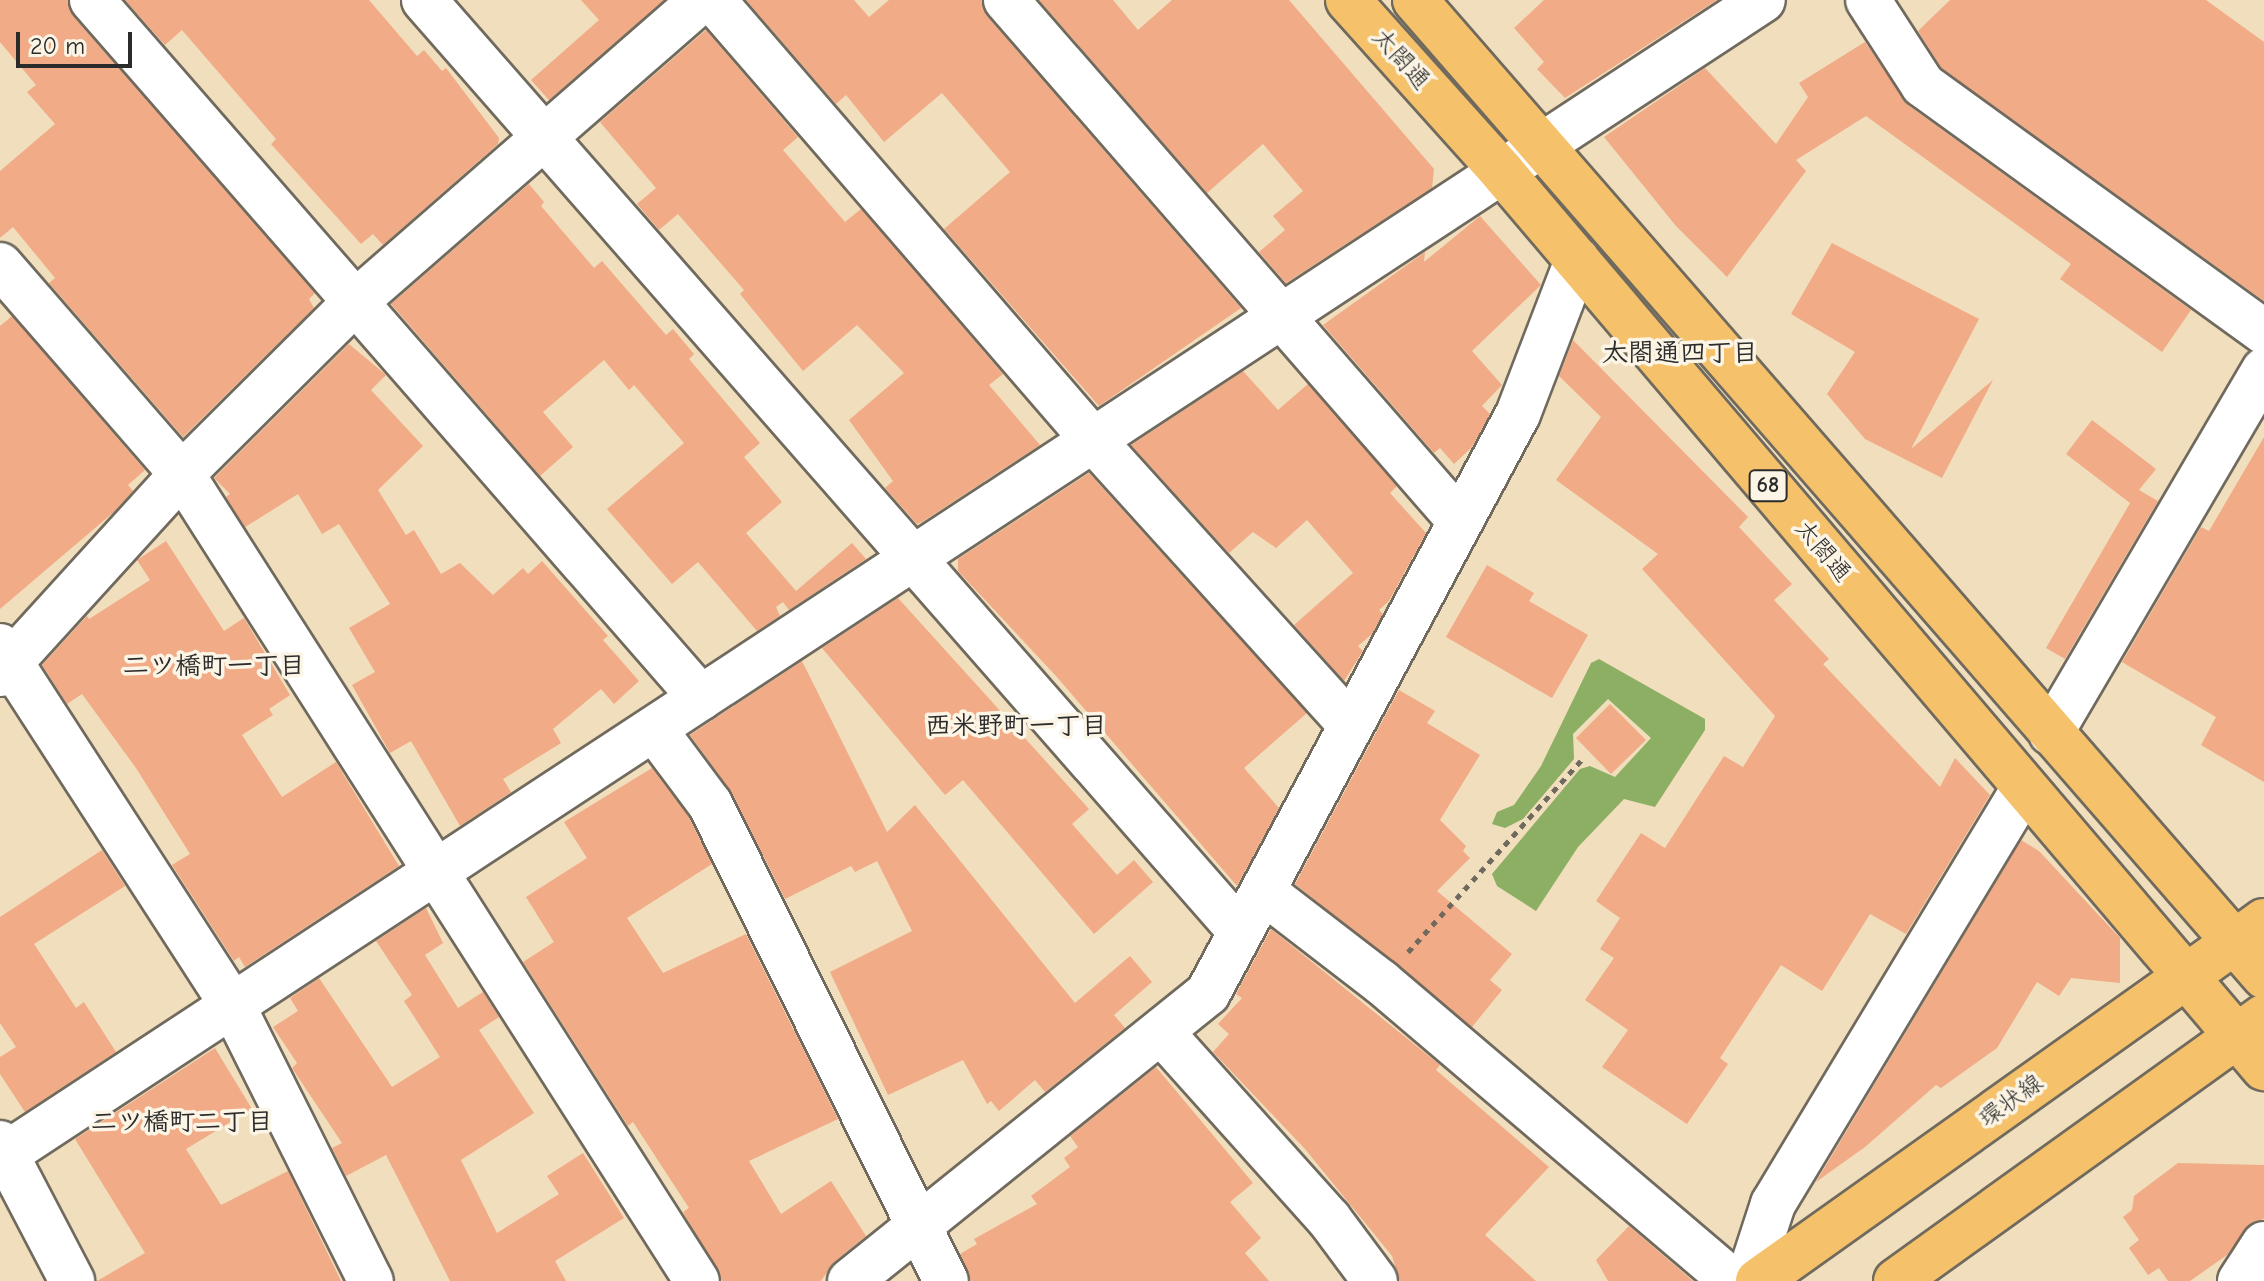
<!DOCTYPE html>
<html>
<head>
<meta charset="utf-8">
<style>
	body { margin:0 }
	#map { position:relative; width:2264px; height:1281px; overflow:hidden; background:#f0debd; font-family:"Comic Neue","Klee One",sans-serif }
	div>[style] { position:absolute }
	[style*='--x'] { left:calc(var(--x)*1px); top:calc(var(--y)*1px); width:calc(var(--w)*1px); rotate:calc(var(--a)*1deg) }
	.forest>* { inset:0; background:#8caf63 }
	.building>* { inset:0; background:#f1ab87 }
	.path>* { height:5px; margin-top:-2.5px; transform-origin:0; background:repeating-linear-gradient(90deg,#706a5e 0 6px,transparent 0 12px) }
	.roads { filter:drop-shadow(2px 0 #706a5e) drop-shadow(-2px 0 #706a5e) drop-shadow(0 2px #706a5e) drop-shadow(0 -2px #706a5e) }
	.minor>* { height:44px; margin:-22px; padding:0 22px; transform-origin:22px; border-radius:22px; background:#fff }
	.primary>* { height:44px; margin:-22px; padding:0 22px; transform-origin:22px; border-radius:22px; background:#f5c16b }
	span { translate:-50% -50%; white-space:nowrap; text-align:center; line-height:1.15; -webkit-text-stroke:7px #fcf5e5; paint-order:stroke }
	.shield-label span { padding:2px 6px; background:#fcf5e5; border:2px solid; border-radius:6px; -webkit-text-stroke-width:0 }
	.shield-label { font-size:22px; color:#2b2b2b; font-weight:700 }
	.street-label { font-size:24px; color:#2b2b2b }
	.neighbourhood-label { font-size:26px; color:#2b2b2b; font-weight:700 }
	.scale { position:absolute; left:16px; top:32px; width:116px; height:36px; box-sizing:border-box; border:4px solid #2b2b2b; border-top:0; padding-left:10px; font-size:24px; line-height:28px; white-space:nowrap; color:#2b2b2b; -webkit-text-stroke:6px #fcf5e5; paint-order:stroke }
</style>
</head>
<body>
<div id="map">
	<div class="forest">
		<div style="clip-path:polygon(1599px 659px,1705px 719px,1705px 730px,1655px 807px,1624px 799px,1578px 847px,1536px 911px,1497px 886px,1492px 874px,1580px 769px,1590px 766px,1615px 777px,1651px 738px,1608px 699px,1573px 734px,1574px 759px,1523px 819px,1505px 828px,1492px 824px,1497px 812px,1514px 805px,1541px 766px,1591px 663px)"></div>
	</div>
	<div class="building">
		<div style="clip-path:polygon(0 0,68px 0,73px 16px,315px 293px,309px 299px,314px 308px,183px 437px,49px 283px,55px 278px,13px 227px,0 238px,0 171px,55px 124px,27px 92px,36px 85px,0 42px)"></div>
		<div style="clip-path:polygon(125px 0,369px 0,417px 56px,424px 50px,442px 71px,446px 68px,499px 138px,498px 144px,383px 245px,373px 234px,361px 244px,271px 144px,276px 139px,182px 30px,165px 45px)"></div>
		<div style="clip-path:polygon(581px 0,664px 0,549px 100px,531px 80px,599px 20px)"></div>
		<div style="clip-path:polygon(746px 0,854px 0,869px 17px,889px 0,982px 0,987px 16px,1241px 308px,1099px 406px,944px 229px,1010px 172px,942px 93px,884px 142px,846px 95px,836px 104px)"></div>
		<div style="clip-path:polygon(1039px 0,1113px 0,1138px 30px,1172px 0,1289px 0,1434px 169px,1432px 188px,1286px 283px,1259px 252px,1285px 230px,1273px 216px,1303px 191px,1263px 144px,1207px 193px)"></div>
		<div style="clip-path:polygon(1544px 0,1717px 0,1565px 98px,1537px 69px,1544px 62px,1514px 28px)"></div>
		<div style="clip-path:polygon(1950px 0,2206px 0,2264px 42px,2264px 301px,1941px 68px,1918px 31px)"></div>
		<div style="clip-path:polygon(706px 30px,798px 137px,783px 150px,845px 222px,861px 209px,1003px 374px,989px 385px,1040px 445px,922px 522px,917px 524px,885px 488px,893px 481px,849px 420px,904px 373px,857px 325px,803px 371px,740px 294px,744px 290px,678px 214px,659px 230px,637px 204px,656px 188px,600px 122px)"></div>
		<div style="clip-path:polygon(1865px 42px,1908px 105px,2191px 310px,2162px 352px,2060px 279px,2071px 264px,1866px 116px,1796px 160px,1806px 171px,1727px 277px,1676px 226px,1604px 137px,1705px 68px,1776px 144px,1808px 97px,1799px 83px)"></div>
		<div style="clip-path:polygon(529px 184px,544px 202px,541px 206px,594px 268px,602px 261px,666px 335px,673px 329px,694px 354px,689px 359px,760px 443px,744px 457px,782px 502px,746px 533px,796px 591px,852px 543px,866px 559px,789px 610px,783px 602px,776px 607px,780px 616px,757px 631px,698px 562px,672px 584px,607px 509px,684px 443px,634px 385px,629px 390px,604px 360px,543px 412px,573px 447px,540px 476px,391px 304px)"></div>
		<div style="clip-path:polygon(1480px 216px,1541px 285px,1472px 351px,1502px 385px,1482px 406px,1490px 414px,1472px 447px,1454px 464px,1440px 448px,1434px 453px,1323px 325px,1425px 252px,1424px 262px)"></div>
		<div style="clip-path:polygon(1832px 243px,1979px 319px,1911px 449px,1993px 380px,1942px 478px,1865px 439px,1827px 394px,1855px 352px,1791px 314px)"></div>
		<div style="clip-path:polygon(12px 316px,145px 470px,128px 485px,133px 491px,115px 511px,0 609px,0 326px)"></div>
		<div style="clip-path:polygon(1573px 340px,1748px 517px,1739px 527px,1792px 584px,1774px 600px,1829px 659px,1823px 664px,1940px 787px,1955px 758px,1990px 795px,1906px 934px,1870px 914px,1822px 991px,1781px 965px,1720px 1058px,1728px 1064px,1687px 1124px,1602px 1067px,1628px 1030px,1585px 1000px,1614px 958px,1600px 949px,1620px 918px,1596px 901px,1641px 833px,1665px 848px,1724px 756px,1743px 767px,1775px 716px,1642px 569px,1658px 554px,1556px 480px,1601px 417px,1559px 376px)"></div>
		<div style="clip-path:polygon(349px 344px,386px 375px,371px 390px,423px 446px,378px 490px,406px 535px,414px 530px,441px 574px,460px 563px,493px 595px,523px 568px,528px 574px,542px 561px,608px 636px,603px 640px,639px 681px,614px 704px,601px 689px,553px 729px,561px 743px,503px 779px,511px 792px,460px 826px,411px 741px,390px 753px,352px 685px,375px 672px,349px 628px,390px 604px,339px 524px,322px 534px,298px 494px,245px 527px,226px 497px,230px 494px,214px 478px)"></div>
		<div style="clip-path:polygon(1243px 371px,1278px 410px,1308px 384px,1397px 486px,1390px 493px,1426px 533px,1389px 601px,1379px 610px,1383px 614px,1372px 634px,1358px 646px,1363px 651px,1344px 681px,1294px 625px,1353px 573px,1307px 520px,1276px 548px,1253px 532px,1229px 553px,1131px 445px)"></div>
		<div style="clip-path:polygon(2092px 420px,2156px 469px,2139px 490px,2158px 501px,2065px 659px,2046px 648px,2133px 498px,2130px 503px,2066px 454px)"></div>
		<div style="clip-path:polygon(2264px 437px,2264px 782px,2201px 745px,2216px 717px,2122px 662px,2201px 527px,2209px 531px)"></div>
		<div style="clip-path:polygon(1089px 473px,1307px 713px,1244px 768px,1279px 808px,1237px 886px,1056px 676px,958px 571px,958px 559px)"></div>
		<div style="clip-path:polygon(166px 541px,224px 631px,244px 618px,290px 695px,269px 709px,273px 715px,242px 735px,282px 797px,336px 762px,399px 866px,245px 967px,239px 957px,234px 961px,172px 865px,190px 854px,136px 768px,82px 694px,67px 704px,42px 665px,87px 616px,89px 619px,150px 580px,137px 560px)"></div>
		<div style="clip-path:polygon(1487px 565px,1534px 593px,1529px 601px,1588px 635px,1552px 698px,1446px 637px)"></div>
		<div style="clip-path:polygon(898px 598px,1089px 809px,1072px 824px,1117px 875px,1134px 860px,1153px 882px,1094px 934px,963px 780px,945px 795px,822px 648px)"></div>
		<div style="clip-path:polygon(802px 661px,887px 832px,915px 805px,1075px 1003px,1130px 956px,1152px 982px,1114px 1015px,1125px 1028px,1045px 1092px,1035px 1080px,999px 1111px,991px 1101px,987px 1104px,963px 1060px,888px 1095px,830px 972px,912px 931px,877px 861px,855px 872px,851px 866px,785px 899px,732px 793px,690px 735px)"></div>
		<div style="clip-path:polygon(1399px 690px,1435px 711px,1427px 723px,1480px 755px,1440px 820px,1466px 846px,1463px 851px,1470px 858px,1437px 891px,1512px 954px,1490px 980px,1502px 990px,1472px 1027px,1295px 884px)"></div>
		<div style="clip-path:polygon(1610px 704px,1646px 740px,1611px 774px,1576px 738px)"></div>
		<div style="clip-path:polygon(652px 768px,689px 817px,712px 864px,627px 918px,663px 973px,746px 934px,838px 1119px,749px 1161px,781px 1214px,831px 1181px,866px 1236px,834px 1262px,821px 1281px,722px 1281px,683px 1212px,689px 1208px,633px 1122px,628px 1126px,523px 962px,554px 942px,526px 897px,587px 858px,564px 822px)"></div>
		<div style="clip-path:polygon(2021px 840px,2039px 851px,2120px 938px,2120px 983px,2071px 978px,2059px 996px,2037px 982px,1997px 1048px,1941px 1088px,1936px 1085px,1865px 1147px,1816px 1182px)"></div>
		<div style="clip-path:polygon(102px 850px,125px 886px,34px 944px,76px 1008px,84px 1002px,116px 1052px,25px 1112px,0 1074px,0 1057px,16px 1047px,0 1023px,0 917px)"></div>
		<div style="clip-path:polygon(426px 908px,443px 943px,425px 955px,458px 1008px,483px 992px,499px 1017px,479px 1030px,534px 1113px,461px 1160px,497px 1233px,559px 1194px,547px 1176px,583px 1153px,624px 1218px,555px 1261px,566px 1281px,450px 1281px,386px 1155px,346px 1176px,332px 1148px,342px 1143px,292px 1068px,297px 1063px,273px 1027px,298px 1011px,290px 998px,319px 978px,392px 1087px,440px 1057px,404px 1001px,412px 995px,376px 941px)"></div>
		<div style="clip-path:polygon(1271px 929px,1440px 1065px,1436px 1070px,1549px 1167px,1485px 1235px,1536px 1281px,1400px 1281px,1392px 1256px,1305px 1149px,1213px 1052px,1229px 1034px,1218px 1024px,1242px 998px,1236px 994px)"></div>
		<div style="clip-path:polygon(215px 1048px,252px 1109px,186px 1149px,221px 1205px,288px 1171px,341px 1281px,97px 1281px,145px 1253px,75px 1139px)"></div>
		<div style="clip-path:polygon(1156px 1067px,1253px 1183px,1230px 1202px,1261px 1238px,1245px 1253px,1269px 1281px,971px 1281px,960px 1254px,977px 1244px,974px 1239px,1037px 1204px,1031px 1196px,1070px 1167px,1064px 1158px,1078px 1147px,1070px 1136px)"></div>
		<div style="clip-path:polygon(2178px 1163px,2264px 1165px,2264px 1219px,2252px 1222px,2227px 1255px,2190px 1281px,2168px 1281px,2159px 1268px,2148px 1275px,2129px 1248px,2139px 1240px,2123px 1217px,2132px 1210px,2134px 1196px)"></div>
		<div style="clip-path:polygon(1629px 1226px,1693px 1281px,1608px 1281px,1596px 1260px)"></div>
	</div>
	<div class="path">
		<div style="--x:1408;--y:952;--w:261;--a:-47.9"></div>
	</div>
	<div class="roads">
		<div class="minor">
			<div style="--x:92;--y:0;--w:926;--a:48.9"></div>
			<div style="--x:424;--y:0;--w:1237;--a:48.77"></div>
			<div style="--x:713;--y:0;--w:583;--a:49.17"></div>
			<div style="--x:1094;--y:441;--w:382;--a:47.9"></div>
			<div style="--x:1006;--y:0;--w:690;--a:48.94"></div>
			<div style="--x:1868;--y:0;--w:101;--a:57.1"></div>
			<div style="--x:1923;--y:85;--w:421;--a:35.9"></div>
			<div style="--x:0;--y:265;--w:277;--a:49"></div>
			<div style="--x:182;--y:474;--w:957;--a:57.46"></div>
			<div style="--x:0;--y:646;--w:429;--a:57.1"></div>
			<div style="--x:233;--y:1006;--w:308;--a:63.4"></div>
			<div style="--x:0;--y:674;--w:270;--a:-47.7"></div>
			<div style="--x:182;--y:474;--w:241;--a:-44.8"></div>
			<div style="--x:353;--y:304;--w:463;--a:-41.1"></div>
			<div style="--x:654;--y:729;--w:94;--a:53.3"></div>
			<div style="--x:710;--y:804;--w:532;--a:63.68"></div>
			<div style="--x:2051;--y:733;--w:421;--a:-59.6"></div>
			<div style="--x:1264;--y:892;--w:148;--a:37.6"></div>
			<div style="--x:1381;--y:982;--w:461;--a:40.4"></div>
			<div style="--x:1162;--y:1033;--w:250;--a:48.1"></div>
			<div style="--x:1329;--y:1219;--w:77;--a:53.4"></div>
			<div style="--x:0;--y:1143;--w:156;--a:62.4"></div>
			<div style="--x:0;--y:1158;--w:2109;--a:-33.3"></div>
			<div style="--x:850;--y:1281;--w:459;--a:-38.8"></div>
			<div style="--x:1208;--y:993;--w:657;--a:-61.84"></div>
			<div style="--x:1518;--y:414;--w:165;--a:-69"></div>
			<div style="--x:1748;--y:1281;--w:81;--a:-72"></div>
			<div style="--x:1773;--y:1204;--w:484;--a:-58.9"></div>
			<div style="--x:2240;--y:1281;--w:44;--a:-57"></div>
		</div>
		<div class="primary">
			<div style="--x:1348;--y:0;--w:232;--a:48.1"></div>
			<div style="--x:1503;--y:173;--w:1175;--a:49.63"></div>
			<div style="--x:1415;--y:0;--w:1294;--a:48.98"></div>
			<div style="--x:1758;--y:1281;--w:621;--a:-35.43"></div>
			<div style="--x:1896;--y:1281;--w:453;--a:-35.7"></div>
		</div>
	</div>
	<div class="shield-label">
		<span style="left:1768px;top:486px">68</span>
	</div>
	<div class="street-label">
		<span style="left:1401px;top:59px;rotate:48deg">太閤通</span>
		<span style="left:1823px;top:551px;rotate:50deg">太閤通</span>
		<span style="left:2011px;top:1101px;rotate:-36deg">環状線</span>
	</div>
	<div class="neighbourhood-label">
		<span style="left:1680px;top:354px">太閤通四丁目</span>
		<span style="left:214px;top:667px">二ツ橋町一丁目</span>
		<span style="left:1016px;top:727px">西米野町一丁目</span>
		<span style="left:182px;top:1123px">二ツ橋町二丁目</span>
	</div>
	<div class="scale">20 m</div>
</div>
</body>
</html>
